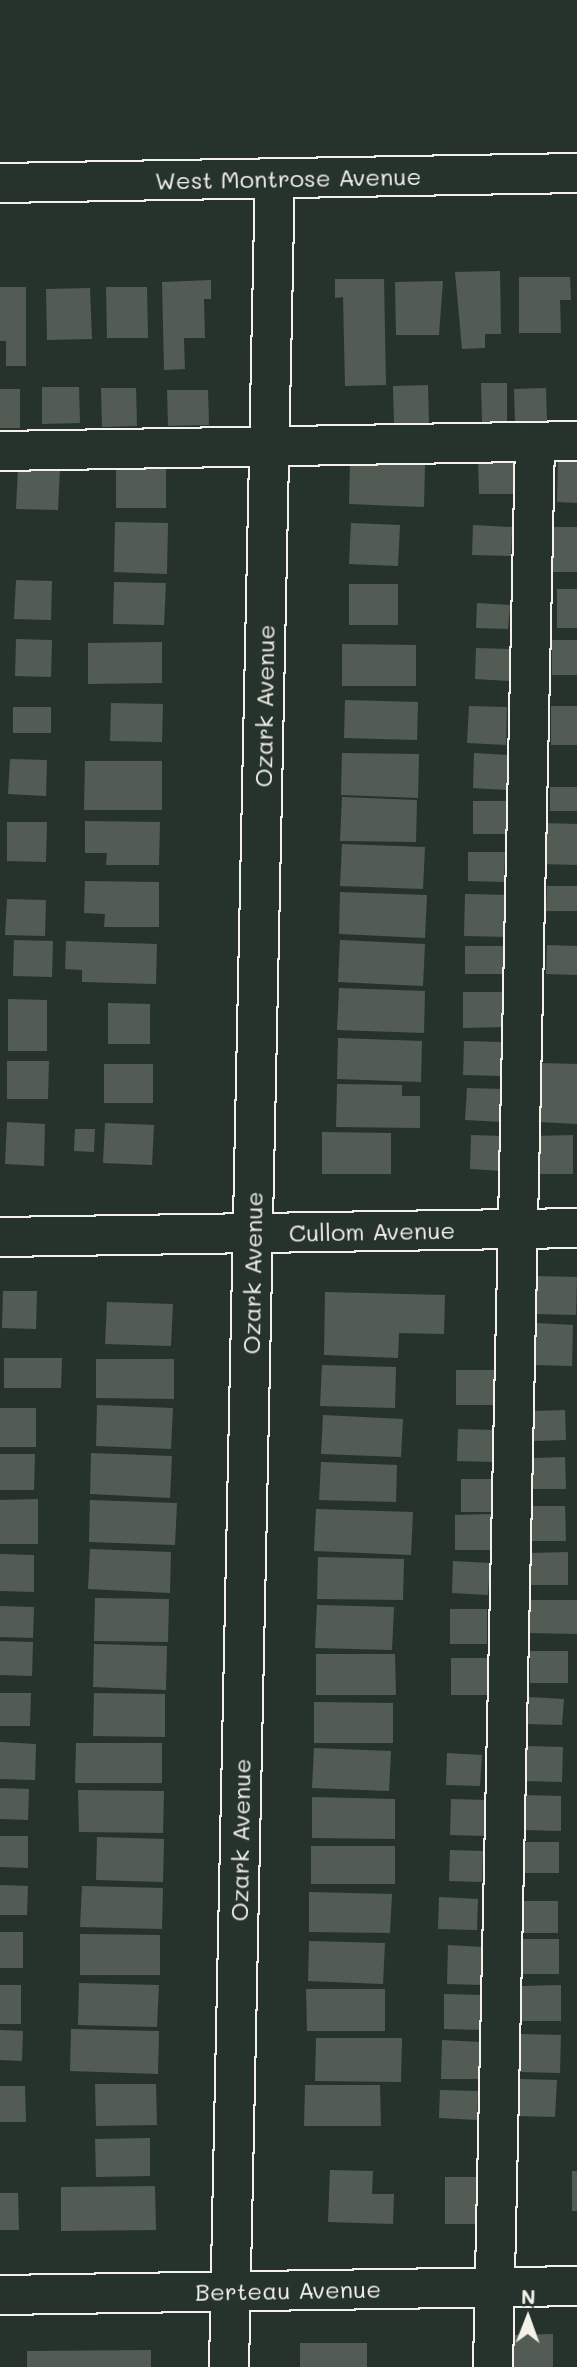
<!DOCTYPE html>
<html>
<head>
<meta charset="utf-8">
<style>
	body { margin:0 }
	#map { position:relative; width:577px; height:2367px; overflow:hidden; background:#26332d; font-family:Mali,sans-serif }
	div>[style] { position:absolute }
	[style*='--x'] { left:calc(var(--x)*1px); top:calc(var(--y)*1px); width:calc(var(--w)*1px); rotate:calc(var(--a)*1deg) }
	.building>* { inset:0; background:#525c55 }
	.roads { filter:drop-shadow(2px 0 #f4f1e8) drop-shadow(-2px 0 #f4f1e8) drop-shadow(0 2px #f4f1e8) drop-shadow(0 -2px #f4f1e8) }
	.minor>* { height:38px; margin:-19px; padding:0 19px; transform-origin:19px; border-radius:19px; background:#26332d }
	span { translate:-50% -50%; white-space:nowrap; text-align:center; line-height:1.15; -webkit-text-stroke:6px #26332d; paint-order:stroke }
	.street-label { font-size:24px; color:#f4f1e8 }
	.north { position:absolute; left:493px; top:2283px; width:70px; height:70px; -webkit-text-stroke:5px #26332d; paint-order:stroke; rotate:1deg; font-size:19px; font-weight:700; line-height:28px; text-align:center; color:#f4f1e8 }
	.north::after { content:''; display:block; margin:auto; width:24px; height:32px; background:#f4f1e8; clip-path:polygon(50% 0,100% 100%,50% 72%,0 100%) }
</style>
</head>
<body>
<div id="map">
	<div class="building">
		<div style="clip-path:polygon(500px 271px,501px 334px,485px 334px,485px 348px,462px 349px,455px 272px)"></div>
		<div style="clip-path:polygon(519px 277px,570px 277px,571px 300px,560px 300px,561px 333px,519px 333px)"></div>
		<div style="clip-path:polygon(335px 279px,384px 279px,386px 385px,345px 386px,343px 297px,335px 298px)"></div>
		<div style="clip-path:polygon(211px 280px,211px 299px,204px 299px,205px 338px,184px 338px,185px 369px,164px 370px,162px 282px)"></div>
		<div style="clip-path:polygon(443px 281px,439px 335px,396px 335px,395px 282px)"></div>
		<div style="clip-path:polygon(0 287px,26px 287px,26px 366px,6px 366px,6px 341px,0 341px)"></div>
		<div style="clip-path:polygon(106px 287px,147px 287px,148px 338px,107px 338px)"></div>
		<div style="clip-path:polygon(90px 288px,92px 339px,47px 340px,46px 289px)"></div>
		<div style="clip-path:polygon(481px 383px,507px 383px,507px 422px,482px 422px)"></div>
		<div style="clip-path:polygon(428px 385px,429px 424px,394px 424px,393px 386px)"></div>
		<div style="clip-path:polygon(42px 387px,79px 387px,80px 423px,42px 424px)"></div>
		<div style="clip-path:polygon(101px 388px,136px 388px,137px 426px,102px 427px)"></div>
		<div style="clip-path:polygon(546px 388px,547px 421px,515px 421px,514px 389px)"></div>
		<div style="clip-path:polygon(0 389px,20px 389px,20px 428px,0 428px)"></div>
		<div style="clip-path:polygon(167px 390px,208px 390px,209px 425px,168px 426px)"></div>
		<div style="clip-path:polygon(558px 456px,577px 457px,577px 503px,557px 502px)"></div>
		<div style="clip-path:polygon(478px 458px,515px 458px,515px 494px,479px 494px)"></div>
		<div style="clip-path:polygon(350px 463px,425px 465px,424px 507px,349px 504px)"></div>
		<div style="clip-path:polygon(18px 467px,60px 469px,58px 510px,16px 509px)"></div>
		<div style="clip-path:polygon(116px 467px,166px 467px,166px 508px,116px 508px)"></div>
		<div style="clip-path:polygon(115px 522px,168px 523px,167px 574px,114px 572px)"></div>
		<div style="clip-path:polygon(351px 523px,400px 525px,398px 566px,349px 564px)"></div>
		<div style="clip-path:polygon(473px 525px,512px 527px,511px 556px,472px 555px)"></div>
		<div style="clip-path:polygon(551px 527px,577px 527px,577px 572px,551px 572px)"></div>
		<div style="clip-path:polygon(16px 580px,52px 581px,51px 620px,14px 619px)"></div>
		<div style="clip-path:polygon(114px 582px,166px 583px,164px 625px,113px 624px)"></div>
		<div style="clip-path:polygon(349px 584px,398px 584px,398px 625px,349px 625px)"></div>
		<div style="clip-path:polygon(557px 589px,577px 589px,577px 628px,557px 628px)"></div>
		<div style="clip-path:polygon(477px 603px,510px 605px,508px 629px,476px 628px)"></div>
		<div style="clip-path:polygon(16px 639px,52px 640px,51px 677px,15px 676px)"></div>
		<div style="clip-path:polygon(552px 640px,577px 640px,577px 675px,552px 675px)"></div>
		<div style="clip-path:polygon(162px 642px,162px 683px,88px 684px,88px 643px)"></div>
		<div style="clip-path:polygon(342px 644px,416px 645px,416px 686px,342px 686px)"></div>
		<div style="clip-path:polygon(476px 648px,510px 649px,509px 681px,475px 679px)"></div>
		<div style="clip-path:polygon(345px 700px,418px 702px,417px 740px,344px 738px)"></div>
		<div style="clip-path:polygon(111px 703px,163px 704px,162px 742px,110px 741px)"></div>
		<div style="clip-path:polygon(469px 706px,507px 707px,506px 745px,467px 743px)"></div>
		<div style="clip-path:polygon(551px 706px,577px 706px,577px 745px,551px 745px)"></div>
		<div style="clip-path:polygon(13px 707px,51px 707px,51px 733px,13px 733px)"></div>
		<div style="clip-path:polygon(342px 753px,419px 754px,418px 798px,341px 795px)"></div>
		<div style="clip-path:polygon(474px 753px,508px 755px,507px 790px,473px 788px)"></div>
		<div style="clip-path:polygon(10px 759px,47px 760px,46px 796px,8px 794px)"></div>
		<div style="clip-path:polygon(85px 761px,162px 761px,162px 810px,84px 810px)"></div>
		<div style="clip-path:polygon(550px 787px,577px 787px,577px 811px,550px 811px)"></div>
		<div style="clip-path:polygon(342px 797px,417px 800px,416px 842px,340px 841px)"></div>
		<div style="clip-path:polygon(473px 801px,508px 801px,508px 834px,473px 834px)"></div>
		<div style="clip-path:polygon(85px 821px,160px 822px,159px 865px,106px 865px,107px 853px,85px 853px)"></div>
		<div style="clip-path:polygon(7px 822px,47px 822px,46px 862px,7px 861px)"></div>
		<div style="clip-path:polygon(544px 823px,577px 824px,577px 865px,542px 864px)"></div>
		<div style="clip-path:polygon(342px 844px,425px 847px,423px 889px,340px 886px)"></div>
		<div style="clip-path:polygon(468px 852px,505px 852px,504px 882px,468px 881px)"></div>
		<div style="clip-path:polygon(85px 881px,159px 882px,159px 927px,104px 927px,105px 914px,84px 913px)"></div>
		<div style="clip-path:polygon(547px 886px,577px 886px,577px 911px,546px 911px)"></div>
		<div style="clip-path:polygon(340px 892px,427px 895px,425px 938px,339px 934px)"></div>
		<div style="clip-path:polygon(465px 894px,509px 895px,508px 937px,464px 936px)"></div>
		<div style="clip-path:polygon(7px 899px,46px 900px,45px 936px,5px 935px)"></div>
		<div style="clip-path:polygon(14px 940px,53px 941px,52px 977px,13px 976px)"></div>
		<div style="clip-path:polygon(340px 940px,425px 944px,423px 986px,338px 982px)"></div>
		<div style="clip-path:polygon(66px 941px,157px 944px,156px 984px,82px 982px,82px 970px,65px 969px)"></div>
		<div style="clip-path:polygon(547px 945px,577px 946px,577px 975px,546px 974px)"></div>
		<div style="clip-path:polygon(465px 946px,503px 946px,503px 974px,465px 974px)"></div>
		<div style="clip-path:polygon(339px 988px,425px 991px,424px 1033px,337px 1030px)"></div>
		<div style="clip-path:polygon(463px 992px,502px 992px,502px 1027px,463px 1028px)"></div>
		<div style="clip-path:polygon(8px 999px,47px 1000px,47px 1051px,8px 1051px)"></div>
		<div style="clip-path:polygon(108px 1003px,150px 1004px,150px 1044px,108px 1044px)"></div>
		<div style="clip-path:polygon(338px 1038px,422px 1041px,421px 1082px,337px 1079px)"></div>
		<div style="clip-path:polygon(464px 1041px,502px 1042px,502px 1076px,463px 1075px)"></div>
		<div style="clip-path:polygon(7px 1061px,49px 1061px,48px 1099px,7px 1099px)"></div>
		<div style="clip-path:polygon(540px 1063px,577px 1064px,577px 1124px,538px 1122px)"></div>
		<div style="clip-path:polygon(104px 1064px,153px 1064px,153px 1103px,104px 1103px)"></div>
		<div style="clip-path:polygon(337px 1084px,402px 1085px,402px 1096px,420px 1096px,420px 1128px,336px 1127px)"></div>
		<div style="clip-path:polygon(467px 1088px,503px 1089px,502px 1122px,465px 1120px)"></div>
		<div style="clip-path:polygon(7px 1122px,45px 1124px,44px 1166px,5px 1164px)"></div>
		<div style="clip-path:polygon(105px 1123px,154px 1125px,152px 1165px,103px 1163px)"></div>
		<div style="clip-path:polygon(75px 1129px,95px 1129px,94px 1152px,74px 1151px)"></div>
		<div style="clip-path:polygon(322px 1132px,391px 1133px,391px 1174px,322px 1174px)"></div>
		<div style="clip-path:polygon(471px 1135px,503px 1136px,503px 1171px,470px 1169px)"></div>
		<div style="clip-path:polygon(573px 1135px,573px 1174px,533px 1174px,533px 1136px)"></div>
		<div style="clip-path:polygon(536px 1276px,577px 1277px,576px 1315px,535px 1314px)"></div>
		<div style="clip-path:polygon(3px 1291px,37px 1291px,36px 1329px,2px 1328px)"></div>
		<div style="clip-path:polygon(325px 1292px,445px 1295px,444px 1334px,399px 1333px,398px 1358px,324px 1355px)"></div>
		<div style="clip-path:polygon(107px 1302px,173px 1304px,171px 1346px,105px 1344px)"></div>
		<div style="clip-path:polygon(536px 1323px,573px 1325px,572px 1366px,534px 1365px)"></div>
		<div style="clip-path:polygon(4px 1358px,62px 1358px,61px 1388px,4px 1388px)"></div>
		<div style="clip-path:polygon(96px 1359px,174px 1359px,174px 1399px,96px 1398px)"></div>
		<div style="clip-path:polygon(322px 1365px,396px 1367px,395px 1408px,320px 1406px)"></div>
		<div style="clip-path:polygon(456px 1370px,495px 1370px,494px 1405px,456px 1405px)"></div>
		<div style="clip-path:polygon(97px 1405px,173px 1408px,171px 1449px,96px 1446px)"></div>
		<div style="clip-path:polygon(0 1408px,36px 1408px,36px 1447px,0 1447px)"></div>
		<div style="clip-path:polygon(565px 1410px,566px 1440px,534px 1441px,534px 1411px)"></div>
		<div style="clip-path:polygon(323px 1415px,403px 1419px,401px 1457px,321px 1454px)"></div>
		<div style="clip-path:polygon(458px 1429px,494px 1430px,493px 1462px,457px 1461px)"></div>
		<div style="clip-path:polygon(91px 1453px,172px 1456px,170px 1498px,90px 1494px)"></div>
		<div style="clip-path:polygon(0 1454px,35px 1454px,34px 1490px,0 1490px)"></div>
		<div style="clip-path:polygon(565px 1457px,566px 1489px,533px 1489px,533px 1458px)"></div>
		<div style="clip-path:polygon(321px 1462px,397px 1465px,396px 1502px,319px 1500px)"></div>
		<div style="clip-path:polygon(461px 1479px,493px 1479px,493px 1512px,461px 1512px)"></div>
		<div style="clip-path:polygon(38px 1499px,38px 1544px,0 1544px,0 1500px)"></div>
		<div style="clip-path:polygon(90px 1500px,177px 1503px,175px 1545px,89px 1542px)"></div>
		<div style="clip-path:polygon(528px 1506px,565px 1506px,566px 1541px,528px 1541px)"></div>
		<div style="clip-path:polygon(316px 1509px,413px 1512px,411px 1555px,314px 1551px)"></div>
		<div style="clip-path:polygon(491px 1514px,491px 1550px,455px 1550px,455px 1515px)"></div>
		<div style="clip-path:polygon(90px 1549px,171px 1552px,170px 1593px,88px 1589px)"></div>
		<div style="clip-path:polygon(568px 1552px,568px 1585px,530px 1585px,529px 1553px)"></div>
		<div style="clip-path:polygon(0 1554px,34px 1555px,34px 1592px,0 1591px)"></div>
		<div style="clip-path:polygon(318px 1557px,404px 1559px,403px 1600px,317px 1599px)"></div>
		<div style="clip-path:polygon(453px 1561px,490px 1563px,488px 1595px,452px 1593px)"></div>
		<div style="clip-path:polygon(95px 1598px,169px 1599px,168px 1642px,94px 1641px)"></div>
		<div style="clip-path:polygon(529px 1600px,577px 1600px,577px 1634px,529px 1633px)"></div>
		<div style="clip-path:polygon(317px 1605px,394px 1607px,392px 1650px,315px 1648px)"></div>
		<div style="clip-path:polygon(0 1606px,34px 1607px,33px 1638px,0 1637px)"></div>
		<div style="clip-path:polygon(450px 1609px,487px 1609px,487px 1644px,450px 1644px)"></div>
		<div style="clip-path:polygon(0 1641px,33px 1642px,32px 1676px,0 1675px)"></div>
		<div style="clip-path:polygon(94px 1644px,167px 1646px,166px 1690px,93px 1687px)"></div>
		<div style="clip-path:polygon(530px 1651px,568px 1651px,568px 1683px,530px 1683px)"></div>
		<div style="clip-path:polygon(316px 1654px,395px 1654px,396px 1695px,316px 1695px)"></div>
		<div style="clip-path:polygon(451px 1658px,489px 1658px,489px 1695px,451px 1695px)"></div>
		<div style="clip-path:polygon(0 1693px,31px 1693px,30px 1726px,0 1726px)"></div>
		<div style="clip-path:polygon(94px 1693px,165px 1694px,165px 1737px,93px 1736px)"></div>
		<div style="clip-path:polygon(529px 1697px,564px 1699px,562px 1725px,528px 1724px)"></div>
		<div style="clip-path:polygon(314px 1702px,393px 1703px,393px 1743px,314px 1743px)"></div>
		<div style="clip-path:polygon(0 1742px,36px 1744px,35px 1780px,0 1779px)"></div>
		<div style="clip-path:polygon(76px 1743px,162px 1743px,162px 1783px,75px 1783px)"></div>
		<div style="clip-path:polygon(526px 1746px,563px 1747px,562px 1782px,525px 1781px)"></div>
		<div style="clip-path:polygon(314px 1748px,391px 1751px,389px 1791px,312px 1788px)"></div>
		<div style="clip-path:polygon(447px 1753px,482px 1755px,480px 1786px,446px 1785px)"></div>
		<div style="clip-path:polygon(0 1788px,29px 1789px,28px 1820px,0 1819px)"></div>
		<div style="clip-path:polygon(78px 1790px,164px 1791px,163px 1833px,79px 1832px)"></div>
		<div style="clip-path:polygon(524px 1795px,561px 1796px,561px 1831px,523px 1830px)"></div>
		<div style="clip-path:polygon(312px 1797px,395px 1799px,395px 1839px,312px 1838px)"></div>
		<div style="clip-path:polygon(451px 1799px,486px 1800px,484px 1836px,450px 1835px)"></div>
		<div style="clip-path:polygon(0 1836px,28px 1836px,28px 1868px,0 1867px)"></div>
		<div style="clip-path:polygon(97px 1837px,164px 1839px,163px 1882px,96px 1880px)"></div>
		<div style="clip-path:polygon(524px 1842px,559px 1842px,559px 1873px,524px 1873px)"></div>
		<div style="clip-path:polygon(311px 1846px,395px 1846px,395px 1884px,311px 1884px)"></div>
		<div style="clip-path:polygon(450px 1850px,483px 1851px,482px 1882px,449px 1881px)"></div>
		<div style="clip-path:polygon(0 1885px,28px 1886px,27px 1915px,0 1915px)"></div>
		<div style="clip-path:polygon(82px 1886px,163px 1888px,162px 1929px,80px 1927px)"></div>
		<div style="clip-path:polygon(309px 1892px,392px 1894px,390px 1933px,309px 1932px)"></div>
		<div style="clip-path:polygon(439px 1897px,478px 1899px,477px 1930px,438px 1929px)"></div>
		<div style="clip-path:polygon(521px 1901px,558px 1901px,558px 1933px,521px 1933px)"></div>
		<div style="clip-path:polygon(0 1932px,23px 1932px,23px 1968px,0 1968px)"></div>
		<div style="clip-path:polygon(80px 1934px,160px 1935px,160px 1975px,80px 1975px)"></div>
		<div style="clip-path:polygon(521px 1939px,559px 1939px,559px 1974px,521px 1974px)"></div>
		<div style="clip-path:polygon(309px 1941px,385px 1943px,383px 1984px,308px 1981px)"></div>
		<div style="clip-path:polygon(448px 1945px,483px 1947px,482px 1985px,447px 1984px)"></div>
		<div style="clip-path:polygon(79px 1983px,159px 1985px,157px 2027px,78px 2025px)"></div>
		<div style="clip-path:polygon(0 1985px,21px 1985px,21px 2024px,0 2024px)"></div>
		<div style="clip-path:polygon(561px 1985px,561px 2021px,522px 2021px,521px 1986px)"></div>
		<div style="clip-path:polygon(306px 1989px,385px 1989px,385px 2031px,307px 2031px)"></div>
		<div style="clip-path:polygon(444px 1994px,483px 1995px,483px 2030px,444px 2029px)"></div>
		<div style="clip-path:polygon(71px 2029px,159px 2031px,158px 2074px,70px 2071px)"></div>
		<div style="clip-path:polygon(0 2030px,23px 2031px,22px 2061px,0 2060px)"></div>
		<div style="clip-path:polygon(520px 2034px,561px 2035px,560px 2073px,519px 2072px)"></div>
		<div style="clip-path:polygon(316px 2038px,402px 2038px,401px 2082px,315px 2081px)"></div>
		<div style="clip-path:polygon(442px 2040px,480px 2042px,479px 2079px,441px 2079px)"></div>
		<div style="clip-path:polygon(518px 2079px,557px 2080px,555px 2117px,516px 2116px)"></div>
		<div style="clip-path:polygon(95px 2084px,156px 2084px,157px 2125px,96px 2126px)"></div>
		<div style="clip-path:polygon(305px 2085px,380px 2085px,381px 2126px,304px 2126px)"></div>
		<div style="clip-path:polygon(0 2086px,25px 2086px,26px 2122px,0 2122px)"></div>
		<div style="clip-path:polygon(440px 2090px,478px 2091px,477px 2120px,439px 2118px)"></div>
		<div style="clip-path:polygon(150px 2138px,150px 2176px,96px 2177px,95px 2139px)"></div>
		<div style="clip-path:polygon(330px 2170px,373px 2171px,372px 2194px,394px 2194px,393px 2224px,328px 2222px)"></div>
		<div style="clip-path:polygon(572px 2171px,577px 2171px,577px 2211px,572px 2211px)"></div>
		<div style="clip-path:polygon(445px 2177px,481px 2177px,480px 2224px,445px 2224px)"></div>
		<div style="clip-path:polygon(155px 2186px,156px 2230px,61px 2231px,61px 2187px)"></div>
		<div style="clip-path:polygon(0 2193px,18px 2193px,19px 2230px,0 2230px)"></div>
		<div style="clip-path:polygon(553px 2334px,553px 2367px,507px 2367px,507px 2335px)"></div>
		<div style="clip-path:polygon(300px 2343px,367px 2343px,367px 2367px,300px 2367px)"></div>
		<div style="clip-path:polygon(151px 2350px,151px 2367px,27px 2367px,27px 2351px)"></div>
	</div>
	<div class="roads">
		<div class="minor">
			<div style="--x:0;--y:183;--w:577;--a:-0.99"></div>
			<div style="--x:0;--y:451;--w:577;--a:-0.99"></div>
			<div style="--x:0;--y:1237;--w:577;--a:-0.89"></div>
			<div style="--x:0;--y:2295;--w:577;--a:-0.89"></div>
			<div style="--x:229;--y:2367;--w:2188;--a:-88.8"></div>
			<div style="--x:493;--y:2367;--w:1925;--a:-88.75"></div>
		</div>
	</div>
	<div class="street-label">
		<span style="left:288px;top:178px;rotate:-1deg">West Montrose Avenue</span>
		<span style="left:264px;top:706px;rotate:-89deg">Ozark Avenue</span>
		<span style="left:372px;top:1231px;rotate:-1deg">Cullom Avenue</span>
		<span style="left:252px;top:1273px;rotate:-89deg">Ozark Avenue</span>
		<span style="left:240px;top:1840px;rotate:-89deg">Ozark Avenue</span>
		<span style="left:288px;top:2290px;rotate:-1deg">Berteau Avenue</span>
	</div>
	<div class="north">N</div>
</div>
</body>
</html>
